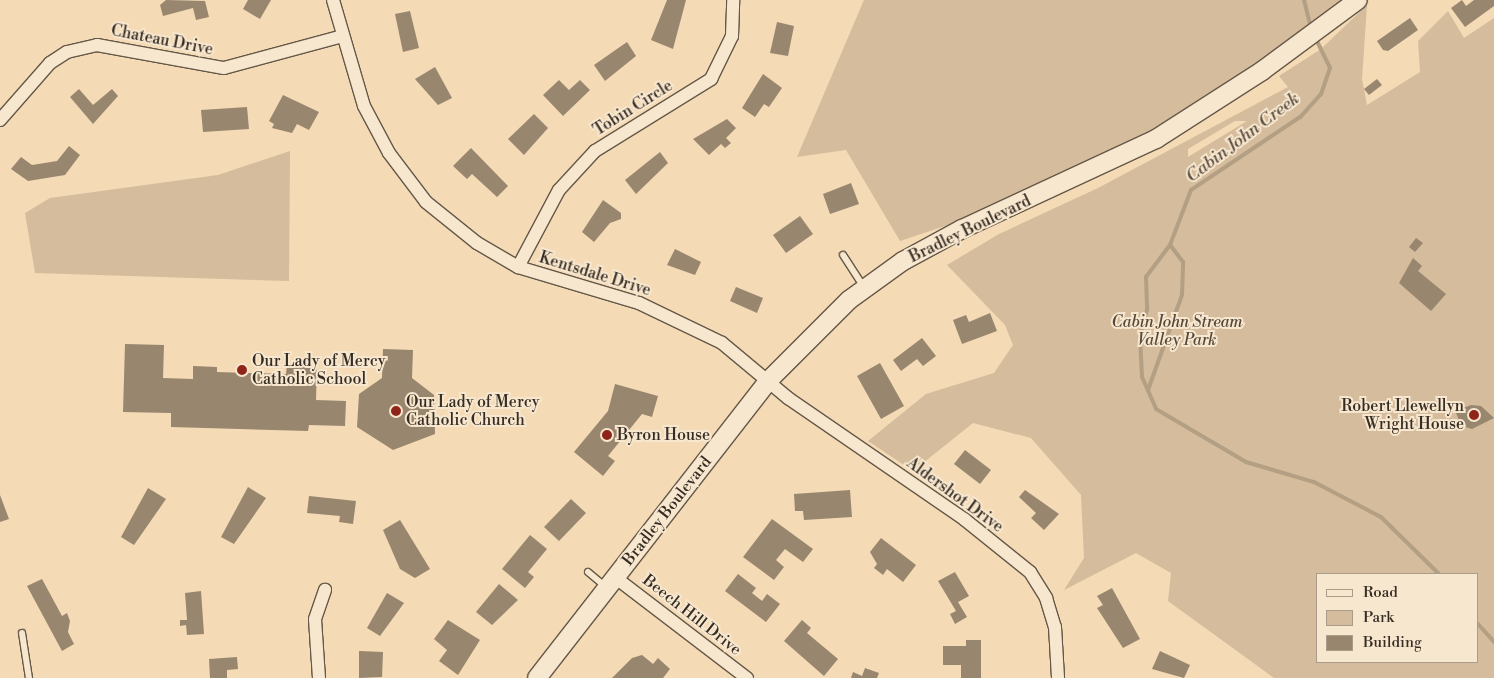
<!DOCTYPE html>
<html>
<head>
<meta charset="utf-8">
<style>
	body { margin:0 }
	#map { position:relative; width:1494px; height:678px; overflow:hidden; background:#f4dab5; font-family:"Libre Bodoni",serif }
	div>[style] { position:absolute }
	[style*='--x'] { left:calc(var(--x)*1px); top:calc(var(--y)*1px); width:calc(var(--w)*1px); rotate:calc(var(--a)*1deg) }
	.green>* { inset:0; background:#d4bc9c }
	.stream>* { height:4px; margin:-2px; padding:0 2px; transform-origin:2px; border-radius:2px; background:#b39f83 }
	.building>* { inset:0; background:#98866f }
	.roads { filter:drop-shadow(1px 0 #655848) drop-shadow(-1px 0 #655848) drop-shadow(0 1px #655848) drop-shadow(0 -1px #655848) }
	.service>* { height:6px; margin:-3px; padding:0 3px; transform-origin:3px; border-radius:3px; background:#f8e7cf }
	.minor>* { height:12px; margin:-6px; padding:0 6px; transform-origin:6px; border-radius:6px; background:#f8e7cf }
	.secondary>* { height:18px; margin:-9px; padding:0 9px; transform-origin:9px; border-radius:9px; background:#f8e7cf }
	.dots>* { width:14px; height:14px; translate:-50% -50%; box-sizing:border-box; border:2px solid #f8e7cf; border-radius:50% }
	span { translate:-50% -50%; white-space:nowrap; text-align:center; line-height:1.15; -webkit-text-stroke:4px #f8e7cf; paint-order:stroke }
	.street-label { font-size:16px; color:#352c23 }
	.park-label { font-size:16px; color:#55493b; font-style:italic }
	.poi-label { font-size:16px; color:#352c23 }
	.left { translate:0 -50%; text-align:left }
	.right { translate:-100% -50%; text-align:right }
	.water-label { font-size:18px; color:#5b4e40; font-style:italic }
	.legend { position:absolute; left:1316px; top:573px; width:162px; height:90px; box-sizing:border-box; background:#f8e7cf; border:1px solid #aa9c8a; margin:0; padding:6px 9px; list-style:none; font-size:15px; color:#352c23 }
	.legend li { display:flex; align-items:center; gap:10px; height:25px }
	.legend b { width:25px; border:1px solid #aa9c8a }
</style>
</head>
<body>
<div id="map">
	<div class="green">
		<div style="clip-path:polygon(864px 0,1355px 0,1262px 71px,1038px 195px,900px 241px,846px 150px,797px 157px)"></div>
		<div style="clip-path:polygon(evenodd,1367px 5px,1362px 79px,1367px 105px,1420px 72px,1418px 41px,1448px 11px,1464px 38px,1494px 18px,1494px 678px,1274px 678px,1168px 601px,1171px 573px,1136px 553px,1064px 590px,1084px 558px,1081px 495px,1031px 438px,973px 423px,913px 471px,868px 441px,926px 394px,994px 373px,1013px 345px,1005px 325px,947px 265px,999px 234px,1098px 188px,1288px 87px,1279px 76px,1321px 49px,1367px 5px,1235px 121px,1247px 121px,1188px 157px,1188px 149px,1235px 121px,1367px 5px,1318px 574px,1478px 574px,1478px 662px,1318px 662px,1318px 574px)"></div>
		<div style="clip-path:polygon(290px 151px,289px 281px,35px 273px,25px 213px,50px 198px,218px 175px)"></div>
	</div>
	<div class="stream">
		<div style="--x:1304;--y:0;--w:30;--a:76"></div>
		<div style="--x:1315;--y:37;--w:34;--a:64"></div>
		<div style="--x:1330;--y:68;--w:28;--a:109"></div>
		<div style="--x:1321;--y:94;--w:31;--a:132"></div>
		<div style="--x:1300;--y:117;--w:131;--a:146.2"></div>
		<div style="--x:1191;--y:190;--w:59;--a:110.9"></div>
		<div style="--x:1170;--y:245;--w:40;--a:127"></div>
		<div style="--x:1146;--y:277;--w:33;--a:88"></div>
		<div style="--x:1147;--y:310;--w:28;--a:105"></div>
		<div style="--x:1140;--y:337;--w:40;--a:87.1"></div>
		<div style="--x:1142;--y:377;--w:35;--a:66"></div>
		<div style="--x:1156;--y:409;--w:104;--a:30.5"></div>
		<div style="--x:1246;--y:462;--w:71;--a:16.4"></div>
		<div style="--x:1314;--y:482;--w:76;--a:27.6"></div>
		<div style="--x:1381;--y:517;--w:81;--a:44.5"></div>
		<div style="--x:1148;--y:390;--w:101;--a:-70.3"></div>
		<div style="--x:1182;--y:295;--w:33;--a:-88"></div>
		<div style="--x:1183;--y:262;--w:21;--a:-127"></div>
		<div style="--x:1478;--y:624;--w:24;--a:48"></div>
	</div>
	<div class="building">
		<div style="clip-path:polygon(166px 0,205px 1px,209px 17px,196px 20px,193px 8px,163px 16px,160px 5px)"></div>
		<div style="clip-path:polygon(248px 0,271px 0,260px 19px,243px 9px)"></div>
		<div style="clip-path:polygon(667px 0,686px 0,673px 49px,651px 40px)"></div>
		<div style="clip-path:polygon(1462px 0,1466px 6px,1474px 0,1494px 0,1494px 6px,1465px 27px,1451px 8px)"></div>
		<div style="clip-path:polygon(410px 11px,419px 48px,403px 52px,395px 14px)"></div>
		<div style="clip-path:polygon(1410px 18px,1418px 30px,1388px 51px,1383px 50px,1377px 41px)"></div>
		<div style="clip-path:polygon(777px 22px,794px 26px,788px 56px,770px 53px)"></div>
		<div style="clip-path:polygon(627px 42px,636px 56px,605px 81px,594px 65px)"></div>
		<div style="clip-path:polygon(435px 67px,452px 98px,438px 105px,415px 79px)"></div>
		<div style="clip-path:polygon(763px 74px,782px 88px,769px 107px,764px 104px,755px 117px,742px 108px)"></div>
		<div style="clip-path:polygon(1377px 79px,1382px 85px,1369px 95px,1364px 89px)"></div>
		<div style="clip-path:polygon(559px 80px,569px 90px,580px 80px,590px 90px,563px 116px,543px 95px)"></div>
		<div style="clip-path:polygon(79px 89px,93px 105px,112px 89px,118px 96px,93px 124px,70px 97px)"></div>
		<div style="clip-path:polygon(283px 95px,319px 112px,309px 130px,297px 124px,292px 133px,272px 128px,274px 124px,269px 121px)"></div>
		<div style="clip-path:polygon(247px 107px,249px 129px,203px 132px,201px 110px)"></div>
		<div style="clip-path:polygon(534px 114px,548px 128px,524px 155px,508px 139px)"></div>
		<div style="clip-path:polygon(727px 119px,736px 128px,726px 138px,731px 143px,725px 148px,721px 144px,709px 155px,693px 139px)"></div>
		<div style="clip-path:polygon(69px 146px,80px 155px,65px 175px,28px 181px,11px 169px,21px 157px,32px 165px,57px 161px)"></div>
		<div style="clip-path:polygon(471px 148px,508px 186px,497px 197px,472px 174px,467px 179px,453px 166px)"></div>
		<div style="clip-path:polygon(660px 152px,668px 163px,636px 194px,625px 180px)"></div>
		<div style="clip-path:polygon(851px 183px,859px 204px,830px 214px,823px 194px)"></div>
		<div style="clip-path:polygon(603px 200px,621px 213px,621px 219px,610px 223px,594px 242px,582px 232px)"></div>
		<div style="clip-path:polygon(800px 216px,813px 234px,786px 253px,773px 235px)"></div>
		<div style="clip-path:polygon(1416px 238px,1423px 243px,1415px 252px,1409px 247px)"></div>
		<div style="clip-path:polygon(675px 249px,701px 262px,695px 275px,667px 265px)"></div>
		<div style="clip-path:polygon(1413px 258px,1422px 266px,1418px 271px,1446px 294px,1431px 311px,1399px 283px)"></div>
		<div style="clip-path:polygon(736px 287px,763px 298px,757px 313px,730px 301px)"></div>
		<div style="clip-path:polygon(990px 313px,997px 331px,962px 344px,953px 320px,966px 315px,969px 322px)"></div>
		<div style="clip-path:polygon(922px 338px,936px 356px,923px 366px,917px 359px,901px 371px,893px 360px)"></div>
		<div style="clip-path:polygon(125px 344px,164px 345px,163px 378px,193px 379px,193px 366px,217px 367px,217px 372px,286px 374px,287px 364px,317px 365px,316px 400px,346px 401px,345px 426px,309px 425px,308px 431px,171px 427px,171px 413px,123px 412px)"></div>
		<div style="clip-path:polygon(383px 349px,413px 350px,412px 378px,434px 395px,435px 434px,393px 450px,357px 427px,359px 394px,382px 378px)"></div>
		<div style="clip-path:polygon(880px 363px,904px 406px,881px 419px,857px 376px)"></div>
		<div style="clip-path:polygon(615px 384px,658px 396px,652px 417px,642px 414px,608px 456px,615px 461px,603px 476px,574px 452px,608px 411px)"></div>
		<div style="clip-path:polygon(1471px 405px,1481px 406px,1494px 418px,1472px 429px,1462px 426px,1455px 411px)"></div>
		<div style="clip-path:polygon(965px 450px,991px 470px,980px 484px,954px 464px)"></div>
		<div style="clip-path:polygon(248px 487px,266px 498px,234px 544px,221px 537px)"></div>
		<div style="clip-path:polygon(148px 488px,166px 499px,134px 545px,121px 537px)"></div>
		<div style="clip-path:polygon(850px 490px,852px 517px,804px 520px,803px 511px,795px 511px,794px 494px)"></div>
		<div style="clip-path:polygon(1025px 490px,1059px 514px,1044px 530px,1031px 518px,1036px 513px,1019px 497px)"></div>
		<div style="clip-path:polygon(0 495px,9px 519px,0 522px)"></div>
		<div style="clip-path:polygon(309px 496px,356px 501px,353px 524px,339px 522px,340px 516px,307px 513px)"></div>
		<div style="clip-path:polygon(571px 499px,586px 513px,559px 541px,544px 527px)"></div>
		<div style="clip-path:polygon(772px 519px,813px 549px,803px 562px,785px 549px,776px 560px,784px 567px,774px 580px,743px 557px)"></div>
		<div style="clip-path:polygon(400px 520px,430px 569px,415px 578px,400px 569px,383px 530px)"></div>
		<div style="clip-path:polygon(530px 535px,547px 549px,528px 572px,534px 577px,525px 588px,502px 569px)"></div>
		<div style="clip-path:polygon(881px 538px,916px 565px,903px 582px,887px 569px,883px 575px,874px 568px,877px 564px,870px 552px)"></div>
		<div style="clip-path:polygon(955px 572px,969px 596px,958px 602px,967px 617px,955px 624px,950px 614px,956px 611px,938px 581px)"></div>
		<div style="clip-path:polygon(738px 574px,756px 588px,752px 593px,762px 601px,767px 594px,780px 604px,766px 622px,725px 591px)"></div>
		<div style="clip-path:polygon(42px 579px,62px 616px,67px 613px,70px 621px,68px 632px,74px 644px,62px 651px,27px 586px)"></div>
		<div style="clip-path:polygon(499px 584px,518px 600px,492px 625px,476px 612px)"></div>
		<div style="clip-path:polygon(1112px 588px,1140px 639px,1123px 648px,1097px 608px,1103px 605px,1097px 596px)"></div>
		<div style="clip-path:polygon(201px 591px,204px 634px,187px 635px,186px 625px,180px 626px,180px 620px,187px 620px,185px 593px)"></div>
		<div style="clip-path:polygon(387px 593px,404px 603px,380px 636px,367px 628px)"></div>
		<div style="clip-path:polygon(448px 620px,480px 640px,458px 675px,439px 661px,447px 650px,434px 639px)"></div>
		<div style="clip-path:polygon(802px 620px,811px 628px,807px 633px,838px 659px,824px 676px,784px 641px)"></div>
		<div style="clip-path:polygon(966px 640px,981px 640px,981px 678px,961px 678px,961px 665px,943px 665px,943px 646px,966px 646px)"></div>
		<div style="clip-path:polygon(359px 651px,383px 652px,382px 677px,359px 678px)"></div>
		<div style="clip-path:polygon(1160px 651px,1190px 665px,1184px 678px,1152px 669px)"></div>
		<div style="clip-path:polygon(642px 655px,653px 664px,658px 658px,670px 669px,663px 678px,612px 678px,632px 658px)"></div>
		<div style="clip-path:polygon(237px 657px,238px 669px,227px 670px,227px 678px,210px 678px,209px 659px)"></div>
		<div style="clip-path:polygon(865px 668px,879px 673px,877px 678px,851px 678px,853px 672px,862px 676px)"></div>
	</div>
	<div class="roads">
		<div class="service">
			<div style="--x:843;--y:255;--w:38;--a:57"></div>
			<div style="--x:588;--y:572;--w:23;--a:40"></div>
			<div style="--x:22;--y:633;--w:46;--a:81.2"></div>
		</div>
		<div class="minor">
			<div style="--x:333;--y:0;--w:110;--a:73.7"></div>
			<div style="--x:364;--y:106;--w:53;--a:62"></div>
			<div style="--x:389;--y:153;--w:61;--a:52.9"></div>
			<div style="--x:426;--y:202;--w:65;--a:38.8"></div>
			<div style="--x:477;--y:243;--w:48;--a:30.3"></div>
			<div style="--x:518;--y:267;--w:126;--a:16.6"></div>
			<div style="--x:639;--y:303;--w:92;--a:25.7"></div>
			<div style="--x:722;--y:343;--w:86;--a:39.8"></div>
			<div style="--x:788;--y:398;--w:214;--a:34.5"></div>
			<div style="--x:964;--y:519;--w:85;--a:38.8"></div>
			<div style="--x:1030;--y:572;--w:31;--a:58"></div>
			<div style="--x:1046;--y:598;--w:30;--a:73"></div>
			<div style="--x:1055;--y:627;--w:51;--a:86.6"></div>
			<div style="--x:0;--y:120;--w:76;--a:-48.7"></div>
			<div style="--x:50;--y:63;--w:20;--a:-33"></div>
			<div style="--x:67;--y:52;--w:31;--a:-13"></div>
			<div style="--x:97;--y:45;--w:129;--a:10.3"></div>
			<div style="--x:224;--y:68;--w:123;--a:-15.1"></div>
			<div style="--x:518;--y:267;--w:87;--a:-62"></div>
			<div style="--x:559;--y:190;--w:53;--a:-47.3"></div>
			<div style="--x:595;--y:151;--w:137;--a:-31.8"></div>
			<div style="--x:711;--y:79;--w:48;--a:-64"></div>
			<div style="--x:732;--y:36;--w:36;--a:-88"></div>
			<div style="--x:616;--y:578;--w:165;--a:37.4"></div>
			<div style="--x:319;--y:678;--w:59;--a:-93.9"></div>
			<div style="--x:315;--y:619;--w:31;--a:-71"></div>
		</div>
		<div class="secondary">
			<div style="--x:537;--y:678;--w:378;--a:-52.1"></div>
			<div style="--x:769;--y:380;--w:113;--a:-45"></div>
			<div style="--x:849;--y:300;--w:67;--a:-35.8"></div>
			<div style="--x:903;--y:261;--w:67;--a:-28.5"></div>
			<div style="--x:962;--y:229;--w:214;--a:-24.9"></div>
			<div style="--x:1156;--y:139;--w:126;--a:-32.7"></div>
			<div style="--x:1262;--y:71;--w:119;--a:-36.5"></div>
		</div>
	</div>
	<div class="dots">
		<div style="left:242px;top:370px;background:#8f2418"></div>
		<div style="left:396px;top:411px;background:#8f2418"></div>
		<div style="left:1474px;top:415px;background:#8f2418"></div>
		<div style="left:607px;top:435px;background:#8f2418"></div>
	</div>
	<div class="street-label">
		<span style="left:162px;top:40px;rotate:11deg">Chateau Drive</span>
		<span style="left:633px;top:108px;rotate:-32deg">Tobin Circle</span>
		<span style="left:970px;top:229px;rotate:-26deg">Bradley Boulevard</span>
		<span style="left:595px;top:274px;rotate:17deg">Kentsdale Drive</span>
		<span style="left:955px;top:495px;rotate:36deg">Aldershot Drive</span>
		<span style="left:667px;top:511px;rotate:-52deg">Bradley Boulevard</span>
		<span style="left:692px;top:615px;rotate:38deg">Beech Hill Drive</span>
	</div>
	<div class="park-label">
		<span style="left:1177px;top:331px">Cabin John Stream<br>Valley Park</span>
	</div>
	<div class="poi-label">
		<span class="left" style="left:252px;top:370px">Our Lady of Mercy<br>Catholic School</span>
		<span class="left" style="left:406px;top:411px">Our Lady of Mercy<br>Catholic Church</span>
		<span class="right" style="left:1464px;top:415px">Robert Llewellyn<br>Wright House</span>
		<span class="left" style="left:617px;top:435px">Byron House</span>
	</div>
	<div class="water-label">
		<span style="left:1243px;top:138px;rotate:-37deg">Cabin John Creek</span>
	</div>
	<ul class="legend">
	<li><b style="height:6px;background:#f8e7cf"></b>Road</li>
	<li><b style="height:14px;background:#d4bc9c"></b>Park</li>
	<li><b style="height:14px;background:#98866f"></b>Building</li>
	</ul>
</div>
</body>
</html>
